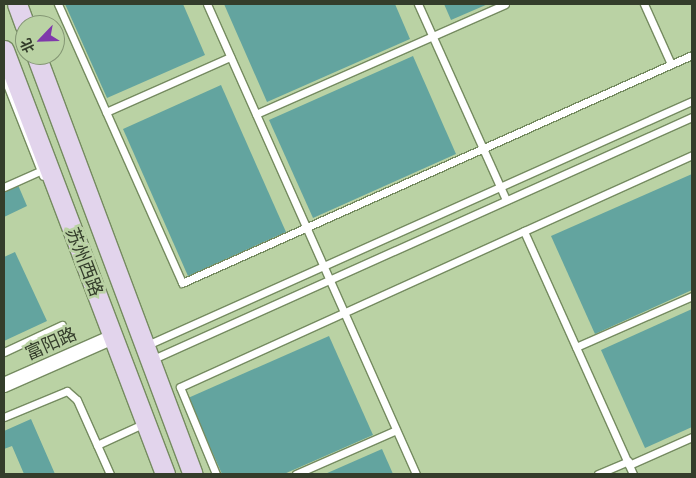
<!DOCTYPE html>
<html>
<head>
<meta charset="utf-8">
<style>
	body { margin:0 }
	#map { position:relative; width:696px; height:478px; overflow:hidden; background:#bad2a4; font-family:"DejaVu Sans","Noto Sans SC",sans-serif }
	div>[style] { position:absolute }
	[style*='--x'] { left:calc(var(--x)*1px); top:calc(var(--y)*1px); width:calc(var(--w)*1px); rotate:calc(var(--a)*1deg) }
	.building>* { inset:0; background:#63a49f }
	.roads { filter:drop-shadow(1px 0 #758b60) drop-shadow(-1px 0 #758b60) drop-shadow(0 1px #758b60) drop-shadow(0 -1px #758b60) }
	.service>* { height:7px; margin:-3.5px; padding:0 3.5px; transform-origin:3.5px; border-radius:3.5px; background:#fff }
	.minor>* { height:14px; margin:-7px; padding:0 7px; transform-origin:7px; border-radius:7px; background:#fff }
	.secondary>* { height:19px; margin:-9.5px; padding:0 9.5px; transform-origin:9.5px; border-radius:9.5px; background:#e2d4ec }
	span { translate:-50% -50%; white-space:nowrap; text-align:center; line-height:1.15; -webkit-text-stroke:5px #bad2a4; paint-order:stroke }
	.street-label { font-size:18px; color:#343d2b }
	.frame { position:absolute; inset:0; border:5px solid #343d2b; pointer-events:none }
	.north { position:absolute; left:15px; top:15px; width:50px; height:50px; box-sizing:border-box; background:#bad2a4; border:1px solid #849674; border-radius:50%; rotate:246deg; font-size:14px; font-weight:700; line-height:20px; text-align:center; color:#343d2b }
	.north::after { content:''; display:block; margin:auto; width:18px; height:22px; background:#7f38ab; clip-path:polygon(50% 0,100% 100%,50% 72%,0 100%) }
</style>
</head>
<body>
<div id="map">
	<div class="building">
		<div style="clip-path:polygon(65px 4px,183px 4px,205px 55px,107px 98px)"></div>
		<div style="clip-path:polygon(224px 4px,395px 4px,410px 39px,267px 102px)"></div>
		<div style="clip-path:polygon(444px 4px,488px 4px,451px 20px)"></div>
		<div style="clip-path:polygon(413px 56px,456px 154px,313px 218px,269px 120px)"></div>
		<div style="clip-path:polygon(221px 85px,286px 232px,188px 276px,123px 129px)"></div>
		<div style="clip-path:polygon(692px 174px,692px 290px,595px 334px,551px 236px)"></div>
		<div style="clip-path:polygon(18px 185px,27px 206px,4px 217px,4px 191px)"></div>
		<div style="clip-path:polygon(15px 252px,47px 321px,4px 341px,4px 257px)"></div>
		<div style="clip-path:polygon(692px 309px,692px 427px,645px 448px,601px 350px)"></div>
		<div style="clip-path:polygon(329px 336px,373px 435px,284px 474px,222px 474px,188px 398px)"></div>
		<div style="clip-path:polygon(31px 419px,55px 474px,24px 474px,12px 446px,4px 449px,4px 431px)"></div>
		<div style="clip-path:polygon(382px 449px,393px 474px,325px 474px)"></div>
	</div>
	<div class="roads">
		<div class="service">
			<div style="--x:58;--y:4;--w:305;--a:66"></div>
			<div style="--x:182;--y:283;--w:559;--a:-24.09"></div>
			<div style="--x:207;--y:4;--w:514;--a:66.03"></div>
			<div style="--x:418;--y:4;--w:215;--a:65.8"></div>
			<div style="--x:644;--y:4;--w:66;--a:65.8"></div>
			<div style="--x:4;--y:77;--w:106;--a:68.5"></div>
			<div style="--x:106;--y:112;--w:136;--a:-23.9"></div>
			<div style="--x:256;--y:114;--w:272;--a:-23.8"></div>
			<div style="--x:4;--y:187;--w:39;--a:-24"></div>
			<div style="--x:145;--y:346;--w:599;--a:-24.13"></div>
			<div style="--x:576;--y:347;--w:127;--a:-23.7"></div>
			<div style="--x:4;--y:352;--w:64;--a:-25"></div>
			<div style="--x:151;--y:360;--w:593;--a:-24.19"></div>
			<div style="--x:4;--y:417;--w:68;--a:-22.4"></div>
			<div style="--x:67;--y:391;--w:13;--a:42"></div>
			<div style="--x:77;--y:400;--w:81;--a:66"></div>
			<div style="--x:97;--y:445;--w:53;--a:-24.6"></div>
			<div style="--x:629;--y:465;--w:69;--a:-24"></div>
			<div style="--x:216;--y:474;--w:94;--a:-112.5"></div>
			<div style="--x:180;--y:387;--w:378;--a:-24.4"></div>
			<div style="--x:296;--y:474;--w:109;--a:-23.7"></div>
			<div style="--x:598;--y:474;--w:33;--a:-23"></div>
			<div style="--x:633;--y:474;--w:266;--a:-114.2"></div>
			<div style="--x:524;--y:231;--w:184;--a:-24.3"></div>
		</div>
		<div class="minor">
			<div style="--x:4;--y:385;--w:119;--a:-23.8"></div>
		</div>
		<div class="secondary">
			<div style="--x:17;--y:4;--w:23;--a:70"></div>
			<div style="--x:4;--y:50;--w:454;--a:69.2"></div>
			<div style="--x:36;--y:55;--w:447;--a:69.5"></div>
		</div>
	</div>
	<div class="street-label">
		<span style="left:84px;top:262px;rotate:69deg">苏州西路</span>
		<span style="left:51px;top:344px;rotate:-24deg">富阳路</span>
	</div>
	<div class="frame"></div>
	<div class="north">北</div>
</div>
</body>
</html>
